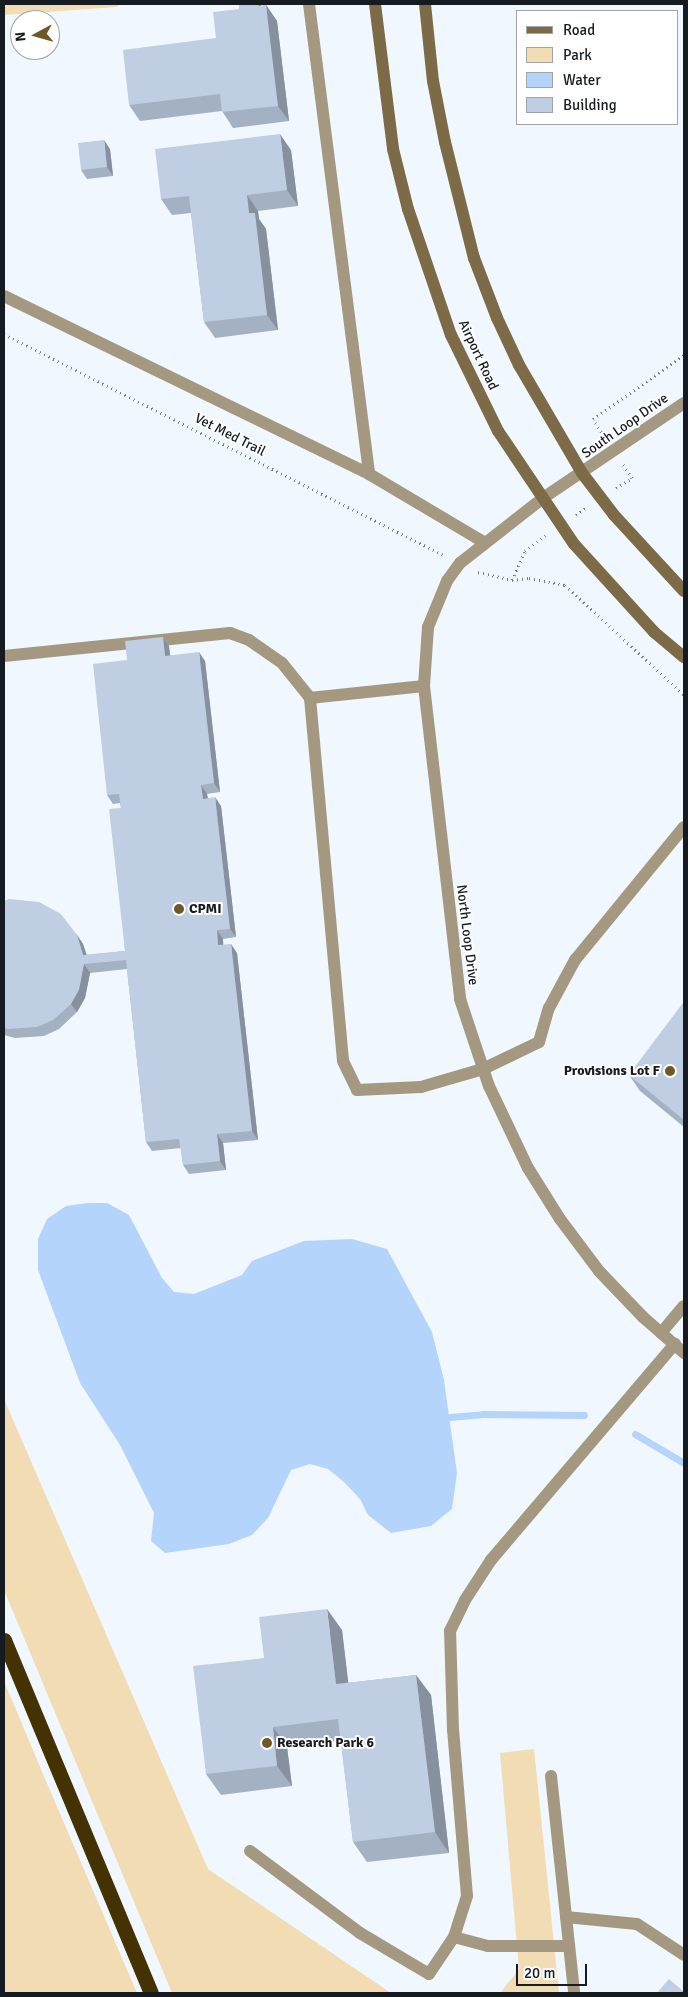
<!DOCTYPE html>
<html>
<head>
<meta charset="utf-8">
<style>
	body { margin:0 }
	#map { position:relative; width:688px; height:1997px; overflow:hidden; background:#f0f7ff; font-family:Signika,sans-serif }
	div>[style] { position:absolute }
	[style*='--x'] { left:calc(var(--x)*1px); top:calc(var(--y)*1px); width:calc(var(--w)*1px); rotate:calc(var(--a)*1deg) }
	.green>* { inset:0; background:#f1dcb4 }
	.water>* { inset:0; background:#b4d4fc }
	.stream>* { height:7px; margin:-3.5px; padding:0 3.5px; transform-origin:3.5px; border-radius:3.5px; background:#b4d4fc }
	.path>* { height:3px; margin-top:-1.5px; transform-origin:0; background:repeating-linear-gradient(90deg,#797f87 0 1px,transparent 0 5px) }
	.lane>* { height:12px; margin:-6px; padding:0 6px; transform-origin:6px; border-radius:6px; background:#a49880 }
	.street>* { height:12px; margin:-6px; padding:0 6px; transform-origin:6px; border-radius:6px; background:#a49880 }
	.secondary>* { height:12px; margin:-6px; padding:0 6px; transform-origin:6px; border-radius:6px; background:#7d6b47 }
	.highway>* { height:15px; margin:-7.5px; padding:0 7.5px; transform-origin:7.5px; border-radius:7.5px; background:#453203 }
	.wall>* { inset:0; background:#a4b1c2 }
	.shaded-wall>* { inset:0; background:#86909e }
	.building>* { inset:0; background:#bfcee2 }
	.dots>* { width:14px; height:14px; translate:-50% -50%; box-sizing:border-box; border:2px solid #fff; border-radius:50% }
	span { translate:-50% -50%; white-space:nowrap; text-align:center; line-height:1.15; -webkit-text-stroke:4px #fff; paint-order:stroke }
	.street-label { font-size:14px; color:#161b22 }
	.poi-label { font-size:14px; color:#161b22; font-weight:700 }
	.left { translate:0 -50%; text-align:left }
	.right { translate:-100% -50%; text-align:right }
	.frame { position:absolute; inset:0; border:5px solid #161b22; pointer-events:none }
	.legend { position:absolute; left:516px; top:10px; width:162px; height:115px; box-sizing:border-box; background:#fff; border:1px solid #a2a4a7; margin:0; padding:6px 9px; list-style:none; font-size:15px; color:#161b22 }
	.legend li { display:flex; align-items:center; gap:10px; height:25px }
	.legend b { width:25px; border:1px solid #a2a4a7 }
	.north { position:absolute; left:10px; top:10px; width:50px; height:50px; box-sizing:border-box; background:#fff; border:1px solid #a2a4a7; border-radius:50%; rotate:264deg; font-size:14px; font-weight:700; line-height:20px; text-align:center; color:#161b22 }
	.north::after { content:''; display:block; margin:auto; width:18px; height:22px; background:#6f5828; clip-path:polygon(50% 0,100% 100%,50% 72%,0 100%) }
	.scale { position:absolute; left:516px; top:1964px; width:71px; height:22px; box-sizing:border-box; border:2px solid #161b22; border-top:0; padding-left:6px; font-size:15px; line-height:18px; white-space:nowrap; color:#161b22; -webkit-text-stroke:4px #fff; paint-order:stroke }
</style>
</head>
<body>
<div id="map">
	<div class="green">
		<div style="clip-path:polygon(4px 4px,120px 4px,117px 7px,4px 15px)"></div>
		<div style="clip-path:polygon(4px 1399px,208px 1869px,391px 1993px,172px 1993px,4px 1590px)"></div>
		<div style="clip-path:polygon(4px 1681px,43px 1774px,137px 1993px,4px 1993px)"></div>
		<div style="clip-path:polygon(534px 1749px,559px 1993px,500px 1993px,519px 1969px,500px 1753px)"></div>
	</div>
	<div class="water">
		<div style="clip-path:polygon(88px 1203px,107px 1203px,129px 1215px,162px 1278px,174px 1292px,194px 1294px,242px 1275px,252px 1261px,304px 1241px,352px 1239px,387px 1249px,432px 1332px,444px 1380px,457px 1473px,452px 1509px,431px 1526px,391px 1533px,368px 1515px,360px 1499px,344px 1482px,328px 1469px,310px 1464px,291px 1470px,268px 1518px,252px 1535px,229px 1544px,165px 1553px,151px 1541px,154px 1513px,120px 1445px,80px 1383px,38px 1270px,38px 1239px,47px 1219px,66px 1206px)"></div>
	</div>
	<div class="stream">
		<div style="--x:450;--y:1417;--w:33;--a:-5"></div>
		<div style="--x:483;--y:1414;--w:101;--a:0.6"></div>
		<div style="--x:635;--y:1434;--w:57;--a:30.6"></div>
	</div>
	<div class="path">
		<div style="--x:4;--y:334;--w:491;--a:26.7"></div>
		<div style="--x:604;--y:436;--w:20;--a:-123"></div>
		<div style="--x:593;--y:419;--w:111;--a:-35.1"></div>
		<div style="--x:616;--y:488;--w:19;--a:-32"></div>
		<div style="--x:632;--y:478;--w:17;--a:-123"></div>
		<div style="--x:576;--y:515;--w:14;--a:-36"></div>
		<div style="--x:478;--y:572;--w:35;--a:13"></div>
		<div style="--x:512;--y:580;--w:17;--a:-7"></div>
		<div style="--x:529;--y:578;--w:37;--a:11"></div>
		<div style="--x:565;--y:585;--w:162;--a:42.7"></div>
		<div style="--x:512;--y:580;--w:32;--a:-66"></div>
		<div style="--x:525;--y:551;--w:26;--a:-37"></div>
	</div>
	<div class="lane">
		<div style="--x:309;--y:4;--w:474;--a:82.7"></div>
		<div style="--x:369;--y:474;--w:135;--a:30.7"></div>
		<div style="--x:4;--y:296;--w:406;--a:26"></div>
		<div style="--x:4;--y:656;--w:227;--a:-5.8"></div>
		<div style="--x:230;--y:633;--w:20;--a:20"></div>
		<div style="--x:249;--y:640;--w:40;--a:34.9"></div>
		<div style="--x:282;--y:663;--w:45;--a:51.3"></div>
		<div style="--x:424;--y:686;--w:115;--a:174"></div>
		<div style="--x:310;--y:698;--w:364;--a:84.8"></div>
		<div style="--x:343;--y:1061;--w:32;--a:64"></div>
		<div style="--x:357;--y:1090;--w:64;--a:-2.7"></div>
		<div style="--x:421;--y:1087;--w:65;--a:-16.2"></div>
		<div style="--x:483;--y:1069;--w:62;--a:-25.7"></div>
		<div style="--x:539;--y:1042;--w:35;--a:-74"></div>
		<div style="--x:549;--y:1008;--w:55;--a:-61.6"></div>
		<div style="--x:575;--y:960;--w:172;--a:-50.7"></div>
		<div style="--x:661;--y:1333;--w:35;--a:-50"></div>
		<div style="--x:551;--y:1776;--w:218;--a:83.9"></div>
		<div style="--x:250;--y:1851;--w:137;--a:36.7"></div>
		<div style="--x:360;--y:1933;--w:80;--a:30.7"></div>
		<div style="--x:429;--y:1974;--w:45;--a:-56"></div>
		<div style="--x:454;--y:1937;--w:43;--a:-72.4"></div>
		<div style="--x:467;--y:1896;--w:167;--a:-94.8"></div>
		<div style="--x:453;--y:1730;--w:99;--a:-91.7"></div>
		<div style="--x:450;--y:1631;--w:34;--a:-64"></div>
		<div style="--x:465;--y:1600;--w:48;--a:-57"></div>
		<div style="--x:491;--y:1560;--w:284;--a:-49.6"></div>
		<div style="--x:566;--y:1917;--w:71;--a:5.6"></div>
		<div style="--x:637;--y:1924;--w:56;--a:33.4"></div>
		<div style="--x:454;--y:1937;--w:35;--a:15"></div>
		<div style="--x:488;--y:1946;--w:81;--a:0"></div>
	</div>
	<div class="street">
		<div style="--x:684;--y:403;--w:170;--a:146"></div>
		<div style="--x:543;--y:498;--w:105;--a:141.9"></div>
		<div style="--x:460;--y:563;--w:22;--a:126"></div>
		<div style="--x:447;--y:581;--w:50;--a:112.4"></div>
		<div style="--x:428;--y:627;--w:59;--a:93.9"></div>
		<div style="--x:424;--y:686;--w:315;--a:83.4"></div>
		<div style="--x:460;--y:999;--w:92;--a:71.6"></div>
		<div style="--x:489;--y:1086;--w:91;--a:64.6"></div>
		<div style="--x:528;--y:1168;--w:60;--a:57.9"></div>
		<div style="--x:560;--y:1219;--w:65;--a:53.1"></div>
		<div style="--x:599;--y:1271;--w:64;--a:46.3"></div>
		<div style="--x:643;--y:1317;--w:55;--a:41.3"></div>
	</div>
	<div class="secondary">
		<div style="--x:375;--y:4;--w:146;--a:82.9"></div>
		<div style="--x:393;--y:149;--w:62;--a:76"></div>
		<div style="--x:408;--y:209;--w:133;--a:71.2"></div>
		<div style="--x:451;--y:335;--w:107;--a:63.9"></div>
		<div style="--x:498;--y:431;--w:136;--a:56.1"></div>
		<div style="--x:574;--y:544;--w:119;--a:47.7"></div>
		<div style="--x:654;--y:632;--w:39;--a:40"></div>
		<div style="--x:425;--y:4;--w:77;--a:84.1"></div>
		<div style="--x:433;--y:81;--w:62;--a:78.9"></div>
		<div style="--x:445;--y:142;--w:120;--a:76"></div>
		<div style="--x:474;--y:258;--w:64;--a:69"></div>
		<div style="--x:497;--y:318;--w:52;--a:64.9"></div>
		<div style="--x:519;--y:365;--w:125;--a:59.7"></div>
		<div style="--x:582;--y:473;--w:53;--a:52.7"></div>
		<div style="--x:614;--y:515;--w:103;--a:47.4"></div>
	</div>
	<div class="highway">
		<div style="--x:4;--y:1640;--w:382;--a:67.4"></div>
	</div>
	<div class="wall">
		<div style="clip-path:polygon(239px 4px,260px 4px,261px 6px,266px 5px,277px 21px,289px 121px,233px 128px,222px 111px,140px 121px,129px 105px,216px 38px,239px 9px)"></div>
		<div style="clip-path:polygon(110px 149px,113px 176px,87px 179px,81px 170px)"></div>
		<div style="clip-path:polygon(291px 150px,298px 206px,258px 211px,259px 219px,266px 229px,278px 330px,215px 338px,204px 322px,191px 213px,172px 215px,161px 199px)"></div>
		<div style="clip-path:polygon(163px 637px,169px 646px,170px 655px,205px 661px,220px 792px,207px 794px,208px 798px,221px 806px,236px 937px,223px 939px,223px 945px,237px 953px,258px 1140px,223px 1143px,226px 1170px,189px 1174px,183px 1165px,181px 1148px,152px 1151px,146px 1142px,127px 969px,90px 973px,85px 998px,77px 1012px,59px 1029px,44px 1036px,15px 1038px,4px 1035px,4px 901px,77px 935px,83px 944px,87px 955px,125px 951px,121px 808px,120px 803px,113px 804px,107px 795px,127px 660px)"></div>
		<div style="clip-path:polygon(684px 1002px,684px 1127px,640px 1091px,629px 1075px)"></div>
		<div style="clip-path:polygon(342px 1630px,348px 1683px,416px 1675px,431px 1695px,449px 1853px,367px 1862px,353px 1842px,341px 1741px,287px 1747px,292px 1786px,221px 1795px,206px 1774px,264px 1658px)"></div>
	</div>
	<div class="shaded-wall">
		<div style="clip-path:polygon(258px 4px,260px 4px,267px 14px,266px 5px,277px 21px,289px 121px,278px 106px)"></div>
		<div style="clip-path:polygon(280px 134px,291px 150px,298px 206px,287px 190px)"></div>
		<div style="clip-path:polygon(104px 140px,110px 149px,113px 176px,107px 167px)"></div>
		<div style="clip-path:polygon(247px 195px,258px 211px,259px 219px,266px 229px,278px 330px,267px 315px,249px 213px)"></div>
		<div style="clip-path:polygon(163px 637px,169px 646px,171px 665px,165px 656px)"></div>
		<div style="clip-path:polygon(199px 652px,205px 661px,220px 792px,214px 783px)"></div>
		<div style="clip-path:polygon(201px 785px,207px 794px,209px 807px,203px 799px)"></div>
		<div style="clip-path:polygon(215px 797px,221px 806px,236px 937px,230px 929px)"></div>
		<div style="clip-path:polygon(217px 930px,223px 939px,224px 954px,218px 945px)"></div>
		<div style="clip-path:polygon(77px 935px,83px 944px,89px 964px,83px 955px)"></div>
		<div style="clip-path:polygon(231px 944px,237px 953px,258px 1140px,252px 1131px)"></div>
		<div style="clip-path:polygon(84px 964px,90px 973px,85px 998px,77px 1012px,71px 1004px)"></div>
		<div style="clip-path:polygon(217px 1134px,223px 1143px,226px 1170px,220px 1161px)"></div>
		<div style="clip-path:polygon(327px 1609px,342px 1630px,351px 1705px,336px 1684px)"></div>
		<div style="clip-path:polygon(416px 1675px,431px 1695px,449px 1853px,435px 1832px)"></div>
		<div style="clip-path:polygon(273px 1727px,287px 1747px,292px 1786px,277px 1766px)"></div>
	</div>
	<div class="building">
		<div style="clip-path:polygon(239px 4px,258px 4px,259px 6px,266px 5px,278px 106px,222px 112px,220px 94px,129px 105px,123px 50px,216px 38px,213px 12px,239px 9px)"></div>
		<div style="clip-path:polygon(280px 134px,287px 190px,247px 195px,249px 213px,255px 213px,267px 315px,204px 322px,189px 196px,161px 199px,155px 149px)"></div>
		<div style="clip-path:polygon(104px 140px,107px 167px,81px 170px,78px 143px)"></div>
		<div style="clip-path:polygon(163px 637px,165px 656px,199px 652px,214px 783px,201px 785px,203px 799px,215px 797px,230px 929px,217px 930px,218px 945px,231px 944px,252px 1131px,217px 1134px,220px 1161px,183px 1165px,179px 1139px,146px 1142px,126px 960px,84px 964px,79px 990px,71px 1004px,53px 1020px,37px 1027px,8px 1029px,4px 1028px,4px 901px,9px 899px,39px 902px,61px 914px,77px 935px,83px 955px,125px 951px,109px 809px,121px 808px,119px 794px,107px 795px,93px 664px,127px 660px,125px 641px)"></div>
		<div style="clip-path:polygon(684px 1002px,684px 1120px,629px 1075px)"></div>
		<div style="clip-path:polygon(327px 1609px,336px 1684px,416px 1675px,435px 1832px,353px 1842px,338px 1719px,273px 1727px,277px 1766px,206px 1774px,193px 1666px,264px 1658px,259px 1617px)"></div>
		<div style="clip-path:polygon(669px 1979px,684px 1992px,684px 1993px,657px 1993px)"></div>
	</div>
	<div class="dots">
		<div style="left:179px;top:909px;background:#6f5828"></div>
		<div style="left:670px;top:1071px;background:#6f5828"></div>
		<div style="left:267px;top:1743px;background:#6f5828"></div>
	</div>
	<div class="street-label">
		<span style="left:478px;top:355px;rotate:65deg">Airport Road</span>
		<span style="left:625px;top:426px;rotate:-35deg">South Loop Drive</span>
		<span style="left:230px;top:435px;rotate:27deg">Vet Med Trail</span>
		<span style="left:467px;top:935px;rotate:83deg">North Loop Drive</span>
	</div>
	<div class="poi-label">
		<span class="left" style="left:189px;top:909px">CPMI</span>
		<span class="right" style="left:660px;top:1071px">Provisions Lot F</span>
		<span class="left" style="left:277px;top:1743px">Research Park 6</span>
	</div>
	<div class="frame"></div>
	<ul class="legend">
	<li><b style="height:6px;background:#7d6b47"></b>Road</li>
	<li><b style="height:14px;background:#f1dcb4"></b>Park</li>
	<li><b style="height:14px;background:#b4d4fc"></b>Water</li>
	<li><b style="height:14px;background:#bfcee2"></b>Building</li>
	</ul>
	<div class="north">N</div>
	<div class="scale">20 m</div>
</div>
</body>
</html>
